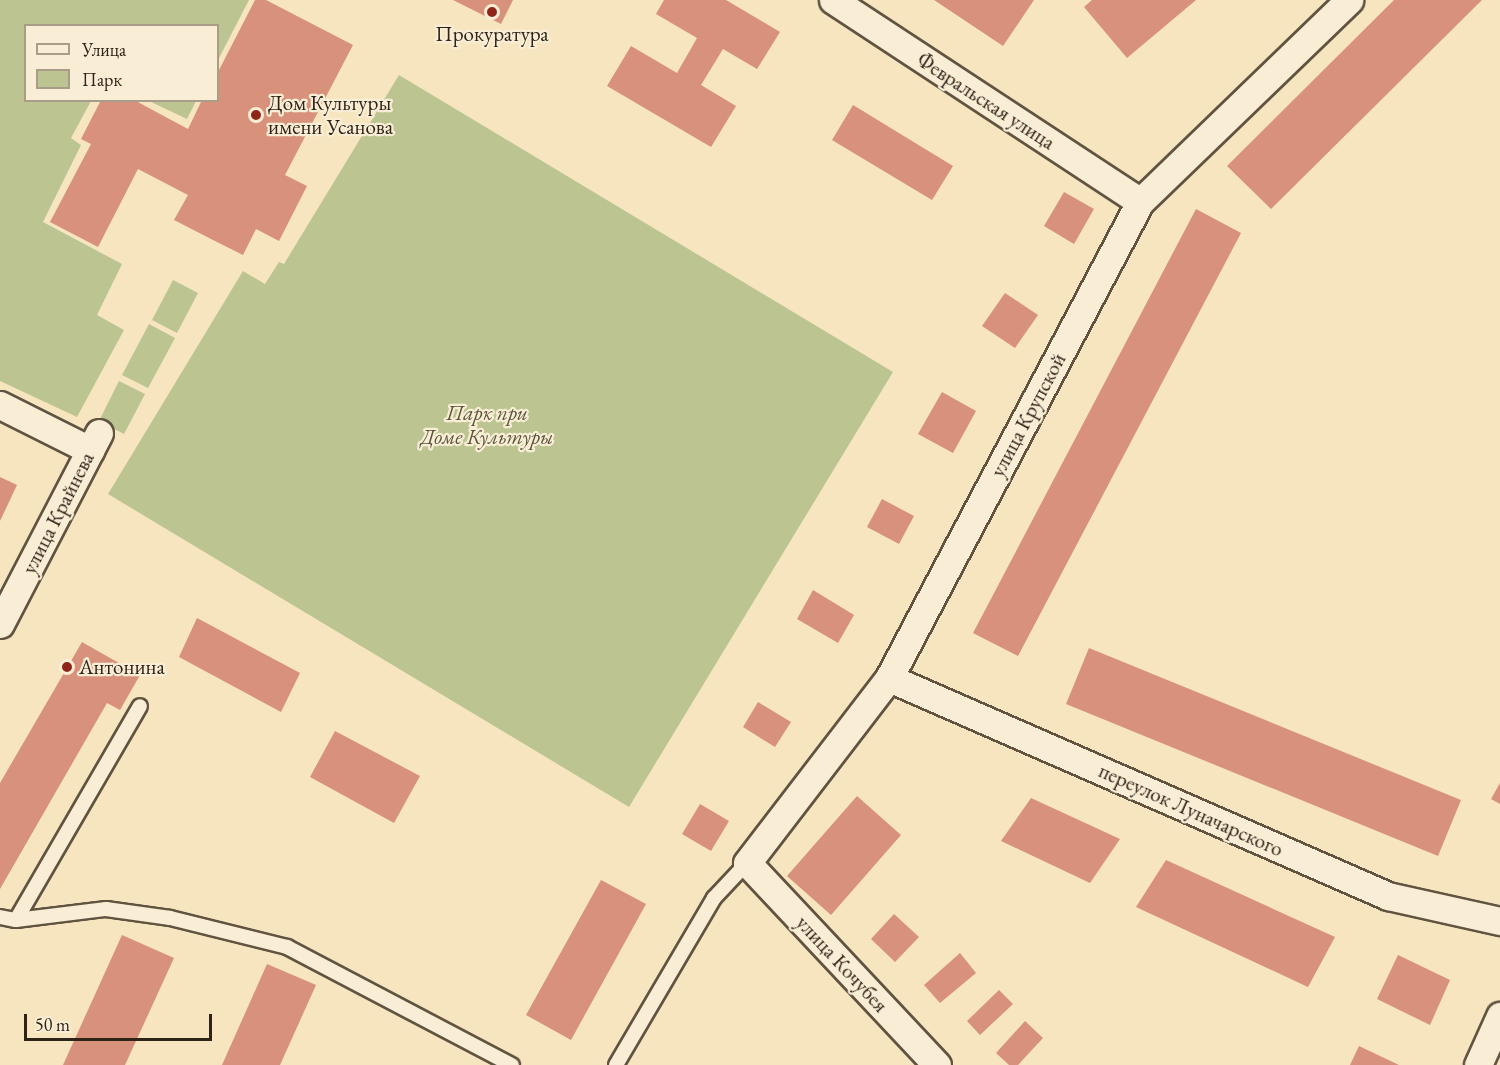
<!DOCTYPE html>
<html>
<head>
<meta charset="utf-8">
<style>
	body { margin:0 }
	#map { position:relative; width:1500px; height:1065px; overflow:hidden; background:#f6e5bf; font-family:"EB Garamond",serif }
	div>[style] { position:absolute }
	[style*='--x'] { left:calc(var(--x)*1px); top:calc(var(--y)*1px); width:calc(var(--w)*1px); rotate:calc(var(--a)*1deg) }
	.green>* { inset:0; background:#bcc592 }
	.building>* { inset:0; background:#d8917a }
	.roads { filter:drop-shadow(2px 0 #605441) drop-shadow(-2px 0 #605441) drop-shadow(0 2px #605441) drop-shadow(0 -2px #605441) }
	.lane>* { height:14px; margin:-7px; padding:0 7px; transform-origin:7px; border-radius:7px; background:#f9eed5 }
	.street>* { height:27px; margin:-13.5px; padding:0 13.5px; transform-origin:13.5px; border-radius:13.5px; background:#f9eed5 }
	.dots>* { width:16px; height:16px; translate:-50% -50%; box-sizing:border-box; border:3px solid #f9eed5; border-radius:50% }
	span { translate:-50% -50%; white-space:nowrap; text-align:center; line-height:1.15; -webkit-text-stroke:4.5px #f9eed5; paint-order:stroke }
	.poi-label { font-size:21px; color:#2e2317 }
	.left { translate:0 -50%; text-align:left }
	.street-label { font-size:21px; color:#2e2317 }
	.park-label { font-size:21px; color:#59543c; font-style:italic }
	.legend { position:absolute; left:24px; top:24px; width:195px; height:78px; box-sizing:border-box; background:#f9eed5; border:2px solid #a89d89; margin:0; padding:8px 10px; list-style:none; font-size:18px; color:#2e2317 }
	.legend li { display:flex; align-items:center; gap:12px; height:30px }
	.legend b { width:30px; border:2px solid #a89d89 }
	.scale { position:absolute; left:24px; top:1014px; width:188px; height:27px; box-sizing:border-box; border:3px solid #2e2317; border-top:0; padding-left:8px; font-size:18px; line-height:21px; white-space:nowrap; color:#2e2317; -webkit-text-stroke:4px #f9eed5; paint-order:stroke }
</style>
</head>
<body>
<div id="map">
	<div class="green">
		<div style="clip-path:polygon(0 0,249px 0,218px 60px,218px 26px,26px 26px,26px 100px,91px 101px,71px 138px,81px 145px,43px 222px,122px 264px,97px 315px,124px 330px,77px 417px,0 381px)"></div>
		<div style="clip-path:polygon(399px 75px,893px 372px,629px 807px,108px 494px,243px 271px,265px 284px,279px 262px,284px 264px)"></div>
		<div style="clip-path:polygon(149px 101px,196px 101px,187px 119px)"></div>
		<div style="clip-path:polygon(173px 280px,198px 293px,177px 333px,152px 320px)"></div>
		<div style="clip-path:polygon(149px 324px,175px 338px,148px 388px,122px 375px)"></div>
		<div style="clip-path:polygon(119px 381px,145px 394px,124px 434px,99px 421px)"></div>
	</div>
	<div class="building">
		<div style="clip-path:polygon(255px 0,266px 0,353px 45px,285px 175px,307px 186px,279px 241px,256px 229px,243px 255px,211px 239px,174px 220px,188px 195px,138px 169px,98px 247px,50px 222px,91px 144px,81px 139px,101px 100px,134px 100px,188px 129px,202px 100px,218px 100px,218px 72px)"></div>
		<div style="clip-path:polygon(453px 0,513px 0,501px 24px)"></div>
		<div style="clip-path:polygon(664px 0,726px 0,780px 32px,757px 69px,723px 49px,701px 85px,736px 106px,711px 147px,607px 86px,631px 46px,677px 73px,697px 38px,656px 14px)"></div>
		<div style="clip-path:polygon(934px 0,1034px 0,1003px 46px)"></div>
		<div style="clip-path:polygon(1092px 0,1196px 0,1127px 58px,1084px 7px)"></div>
		<div style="clip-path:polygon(1394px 0,1482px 0,1271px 209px,1227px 166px)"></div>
		<div style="clip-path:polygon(853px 105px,953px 166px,932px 200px,832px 140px)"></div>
		<div style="clip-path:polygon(1064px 192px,1094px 209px,1074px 244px,1044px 226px)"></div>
		<div style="clip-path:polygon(1196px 209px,1241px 233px,1018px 656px,973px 633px)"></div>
		<div style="clip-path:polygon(1005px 293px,1038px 315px,1015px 348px,982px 326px)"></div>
		<div style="clip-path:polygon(942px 392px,976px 411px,953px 453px,918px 434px)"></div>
		<div style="clip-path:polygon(0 477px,17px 485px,0 521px)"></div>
		<div style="clip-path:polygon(882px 499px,914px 516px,899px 544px,867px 527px)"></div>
		<div style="clip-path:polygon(813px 590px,854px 615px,838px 643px,797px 619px)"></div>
		<div style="clip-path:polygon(197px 618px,300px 673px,281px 712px,179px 657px)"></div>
		<div style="clip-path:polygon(82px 642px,140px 675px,120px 710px,107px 703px,0 889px,0 783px)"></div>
		<div style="clip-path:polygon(1089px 648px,1461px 800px,1438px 856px,1066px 704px)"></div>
		<div style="clip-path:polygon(758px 702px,791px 722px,775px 747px,743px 727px)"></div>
		<div style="clip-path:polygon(335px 731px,420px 776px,394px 823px,310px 777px)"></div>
		<div style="clip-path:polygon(1500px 783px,1500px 804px,1491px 799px)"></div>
		<div style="clip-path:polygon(857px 796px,901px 835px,831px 915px,787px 876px)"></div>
		<div style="clip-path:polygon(1031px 798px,1120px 839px,1090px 883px,1001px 841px)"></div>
		<div style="clip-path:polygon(700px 804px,729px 821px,711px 851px,682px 834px)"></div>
		<div style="clip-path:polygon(1166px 860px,1335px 937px,1308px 987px,1136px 907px)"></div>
		<div style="clip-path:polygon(601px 880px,646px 904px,571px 1040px,526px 1015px)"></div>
		<div style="clip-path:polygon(894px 914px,919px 937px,895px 962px,871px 939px)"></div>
		<div style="clip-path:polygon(122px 935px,174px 958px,125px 1065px,63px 1065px)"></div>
		<div style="clip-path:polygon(960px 953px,976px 973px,940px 1003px,924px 985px)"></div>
		<div style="clip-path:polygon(1398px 955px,1450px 980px,1430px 1025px,1377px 999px)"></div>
		<div style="clip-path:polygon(267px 964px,316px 985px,280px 1065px,222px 1065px)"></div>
		<div style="clip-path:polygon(999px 990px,1013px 1004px,980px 1035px,967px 1021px)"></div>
		<div style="clip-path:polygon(1025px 1021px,1043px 1038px,1018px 1065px,1009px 1065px,996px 1053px)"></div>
		<div style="clip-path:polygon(1359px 1046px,1399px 1065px,1350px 1065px)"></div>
	</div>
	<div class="roads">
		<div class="lane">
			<div style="--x:0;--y:917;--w:16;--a:11"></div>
			<div style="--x:16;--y:920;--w:247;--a:-59.9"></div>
			<div style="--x:16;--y:920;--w:91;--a:-7"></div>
			<div style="--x:106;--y:909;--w:65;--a:8"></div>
			<div style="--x:170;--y:918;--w:121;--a:13.9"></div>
			<div style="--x:287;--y:947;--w:254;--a:27.7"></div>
			<div style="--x:616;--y:1065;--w:194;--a:-59.6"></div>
			<div style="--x:714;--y:898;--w:48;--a:-46.7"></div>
		</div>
		<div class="street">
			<div style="--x:833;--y:0;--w:367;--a:33.3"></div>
			<div style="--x:0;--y:405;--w:101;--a:26.6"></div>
			<div style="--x:0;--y:624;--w:215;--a:-62.6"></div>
			<div style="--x:889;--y:678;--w:545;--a:23.6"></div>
			<div style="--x:1388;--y:896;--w:115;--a:12.6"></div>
			<div style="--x:937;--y:1065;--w:277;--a:-133.2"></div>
			<div style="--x:747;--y:863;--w:233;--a:-52.5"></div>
			<div style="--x:889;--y:678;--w:538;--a:-62.2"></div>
			<div style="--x:1140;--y:202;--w:291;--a:-44"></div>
			<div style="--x:1478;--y:1065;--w:54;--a:-65.8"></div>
		</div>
	</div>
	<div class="dots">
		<div style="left:492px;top:12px;background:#8f2418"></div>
		<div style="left:256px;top:115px;background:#8f2418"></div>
		<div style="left:67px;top:667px;background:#8f2418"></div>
	</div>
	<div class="poi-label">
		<span style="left:492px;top:34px">Прокуратура</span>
		<span class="left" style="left:268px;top:115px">Дом Культуры<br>имени Усанова</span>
		<span class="left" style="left:79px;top:667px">Антонина</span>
	</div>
	<div class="street-label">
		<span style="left:986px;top:101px;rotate:33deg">Февральская улица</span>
		<span style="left:1028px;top:415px;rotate:-62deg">улица Крупской</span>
		<span style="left:58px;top:513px;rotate:-63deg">улица Крайнева</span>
		<span style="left:1191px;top:810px;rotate:24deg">переулок Луначарского</span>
		<span style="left:842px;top:964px;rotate:47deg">улица Кочубея</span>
	</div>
	<div class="park-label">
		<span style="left:487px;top:425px">Парк при<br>Доме Культуры</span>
	</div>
	<ul class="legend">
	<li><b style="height:8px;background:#f9eed5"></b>Улица</li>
	<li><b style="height:16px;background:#bcc592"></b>Парк</li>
	</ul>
	<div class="scale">50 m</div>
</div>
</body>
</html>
